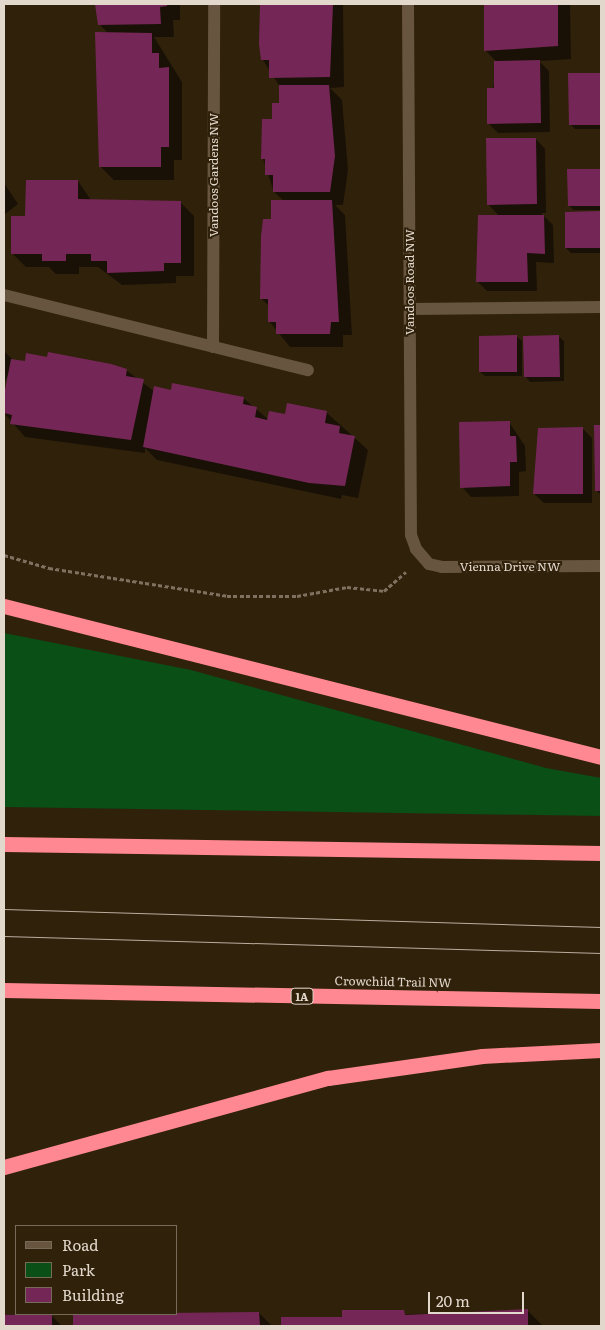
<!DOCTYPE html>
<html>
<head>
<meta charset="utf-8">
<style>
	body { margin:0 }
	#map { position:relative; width:605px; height:1330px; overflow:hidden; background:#30210b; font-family:Literata,serif }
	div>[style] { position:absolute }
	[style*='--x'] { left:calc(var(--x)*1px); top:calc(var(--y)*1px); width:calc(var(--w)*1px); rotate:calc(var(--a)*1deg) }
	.green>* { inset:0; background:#094f16 }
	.shadow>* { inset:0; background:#0007 }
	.building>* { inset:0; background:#742757 }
	.path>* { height:3px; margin-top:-1.5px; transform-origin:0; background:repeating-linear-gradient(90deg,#7f7160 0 4px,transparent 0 6.5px) }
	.lane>* { height:12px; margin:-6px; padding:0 6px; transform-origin:6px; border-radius:6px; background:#67553f }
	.street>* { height:12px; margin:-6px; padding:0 6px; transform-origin:6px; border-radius:6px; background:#67553f }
	.highway>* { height:15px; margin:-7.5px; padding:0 7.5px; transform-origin:7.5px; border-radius:7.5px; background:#ff8892 }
	.tram>* { height:1px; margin:-0.5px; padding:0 0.5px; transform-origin:0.5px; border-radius:0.5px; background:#b9ad9f }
	span { translate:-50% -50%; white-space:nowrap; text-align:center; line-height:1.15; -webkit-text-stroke:4px #30210b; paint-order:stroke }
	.shield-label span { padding:1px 4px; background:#30210b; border:1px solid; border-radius:4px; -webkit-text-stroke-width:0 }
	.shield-label { font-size:11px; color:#e3d8cc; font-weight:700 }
	.street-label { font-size:12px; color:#e3d8cc }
	.frame { position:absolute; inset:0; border:5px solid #e3d8cc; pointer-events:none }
	.legend { position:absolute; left:15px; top:1225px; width:162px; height:90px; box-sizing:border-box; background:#30210b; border:1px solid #786a58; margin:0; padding:6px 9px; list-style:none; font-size:15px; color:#e3d8cc }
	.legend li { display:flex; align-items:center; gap:10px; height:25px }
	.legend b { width:25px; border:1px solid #786a58 }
	.scale { position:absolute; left:428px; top:1292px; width:96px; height:22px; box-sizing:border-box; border:2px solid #e3d8cc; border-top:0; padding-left:6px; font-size:15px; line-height:18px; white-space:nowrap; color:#e3d8cc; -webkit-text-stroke:4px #30210b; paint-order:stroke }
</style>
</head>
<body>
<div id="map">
	<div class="green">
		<div style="clip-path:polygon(4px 633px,191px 670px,546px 768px,601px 778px,601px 816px,4px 807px)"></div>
	</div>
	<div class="shadow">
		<div style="clip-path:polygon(99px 4px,180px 4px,180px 20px,173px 20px,174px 37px,154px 37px,182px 82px,182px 160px,174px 160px,174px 180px,114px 180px,100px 166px,109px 34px,99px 24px)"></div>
		<div style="clip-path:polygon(261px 4px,343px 4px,344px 87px,330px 88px,342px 100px,348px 170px,343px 205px,335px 205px,345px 215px,352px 335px,343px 335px,343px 347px,290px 347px,269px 321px,269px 306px,262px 299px,272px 220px,284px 201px,274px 192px,263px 159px,280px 104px,280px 87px,263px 60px)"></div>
		<div style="clip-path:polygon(485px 4px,570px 4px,571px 59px,539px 61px,549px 71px,550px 132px,498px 133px,488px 123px,497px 62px,485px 50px)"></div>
		<div style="clip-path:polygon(570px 74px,601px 74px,601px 129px,575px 129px,570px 124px)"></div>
		<div style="clip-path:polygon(536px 139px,545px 149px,546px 213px,541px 213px,553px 225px,554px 263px,536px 262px,537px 291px,487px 291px,477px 281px,499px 216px,488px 204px)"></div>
		<div style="clip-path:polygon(601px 170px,601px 210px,574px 210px,569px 206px,569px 171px)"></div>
		<div style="clip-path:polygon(78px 181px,91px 200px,181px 203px,194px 216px,194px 276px,176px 276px,176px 283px,122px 285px,98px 267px,79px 267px,79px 274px,56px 274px,49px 267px,26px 267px,13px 254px,27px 217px)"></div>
		<div style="clip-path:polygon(4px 183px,18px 204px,4px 215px)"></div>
		<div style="clip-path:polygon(566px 213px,601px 213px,601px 253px,571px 253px,566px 248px)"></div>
		<div style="clip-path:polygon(517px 337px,522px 341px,522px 376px,485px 376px,480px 372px)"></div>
		<div style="clip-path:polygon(559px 337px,564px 341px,564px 381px,530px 382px,526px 377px)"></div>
		<div style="clip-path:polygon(4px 351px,13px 360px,126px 370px,155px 392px,243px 398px,269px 420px,327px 413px,368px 450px,358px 498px,342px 495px,341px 499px,157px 460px,145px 448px,145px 453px,25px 437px,4px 413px,10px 371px,4px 383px)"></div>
		<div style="clip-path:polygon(509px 422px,525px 446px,526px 471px,519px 472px,519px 496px,471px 497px,462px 487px)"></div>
		<div style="clip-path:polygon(595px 426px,601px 426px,601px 495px,596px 490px)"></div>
		<div style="clip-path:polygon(582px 428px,592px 438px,592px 503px,544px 503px,534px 494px)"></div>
		<div style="clip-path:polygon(527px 1310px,543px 1326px,282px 1326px,282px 1319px)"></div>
		<div style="clip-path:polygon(259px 1313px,272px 1326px,75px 1326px,74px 1315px)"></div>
		<div style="clip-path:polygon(51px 1315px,62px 1326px,4px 1326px,4px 1316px)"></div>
	</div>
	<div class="building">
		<div style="clip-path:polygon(95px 4px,167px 4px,167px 6px,160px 7px,161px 24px,98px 25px)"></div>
		<div style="clip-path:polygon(260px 4px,333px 4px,330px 77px,269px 78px,269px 60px,261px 60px,259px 44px)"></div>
		<div style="clip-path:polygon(484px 4px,558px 4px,558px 46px,484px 51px)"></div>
		<div style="clip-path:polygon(95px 32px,152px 33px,152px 53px,159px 53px,159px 68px,169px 67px,169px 147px,161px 147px,161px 167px,99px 167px)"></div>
		<div style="clip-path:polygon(540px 60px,541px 123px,487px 124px,487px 88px,494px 88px,494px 61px)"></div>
		<div style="clip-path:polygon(568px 73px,601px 73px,601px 125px,569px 125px)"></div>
		<div style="clip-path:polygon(279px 85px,329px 85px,335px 156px,330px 192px,273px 192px,273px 175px,265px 175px,265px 159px,261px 159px,262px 119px,272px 119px,272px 103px,279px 103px)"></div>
		<div style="clip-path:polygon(486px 138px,536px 138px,537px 204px,487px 205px)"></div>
		<div style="clip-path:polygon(567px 169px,601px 169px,601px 206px,568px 206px)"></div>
		<div style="clip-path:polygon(26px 180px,78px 180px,78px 199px,181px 201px,181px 263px,164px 263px,164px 271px,107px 273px,107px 261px,91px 261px,91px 254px,66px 254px,66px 261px,42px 261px,42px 254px,11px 254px,11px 216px,25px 216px)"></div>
		<div style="clip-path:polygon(271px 200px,332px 200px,339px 322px,331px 322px,330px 334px,276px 334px,276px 322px,268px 322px,268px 299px,260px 299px,261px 236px,263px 219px,271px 219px)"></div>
		<div style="clip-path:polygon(601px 211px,601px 248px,565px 248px,565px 212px)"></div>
		<div style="clip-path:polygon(478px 215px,544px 215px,545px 254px,527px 253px,528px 282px,476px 282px)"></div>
		<div style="clip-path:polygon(517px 335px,517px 372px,479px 372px,479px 336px)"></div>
		<div style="clip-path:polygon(559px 335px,560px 377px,524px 377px,523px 336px)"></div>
		<div style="clip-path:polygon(48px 352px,111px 364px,127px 369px,126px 376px,144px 379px,131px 440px,10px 424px,12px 415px,4px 413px,4px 395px,11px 359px,25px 361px,26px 353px,47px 357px)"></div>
		<div style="clip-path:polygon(172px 383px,244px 397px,243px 404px,257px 407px,255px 417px,267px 420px,269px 411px,285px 414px,287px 403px,327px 411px,325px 423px,340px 426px,339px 433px,355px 436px,345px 486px,309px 483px,143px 447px,154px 386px,171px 390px)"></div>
		<div style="clip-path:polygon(510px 421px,510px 436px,516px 436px,517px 462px,510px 462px,510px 486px,460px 488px,459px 422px)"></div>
		<div style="clip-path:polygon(594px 425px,601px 425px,601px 491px,595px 491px)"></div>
		<div style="clip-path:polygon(583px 427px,583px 494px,533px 494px,538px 428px)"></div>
		<div style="clip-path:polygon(528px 1309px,528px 1326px,281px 1326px,281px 1317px,342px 1317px,342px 1310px,404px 1310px,405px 1315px)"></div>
		<div style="clip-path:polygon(259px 1312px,260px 1326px,73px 1326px,73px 1314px)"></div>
		<div style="clip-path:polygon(52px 1314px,52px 1326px,4px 1326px,4px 1315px)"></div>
	</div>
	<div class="path">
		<div style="--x:4;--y:555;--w:47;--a:16.1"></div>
		<div style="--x:49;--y:568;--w:180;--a:8.9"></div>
		<div style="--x:227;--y:596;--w:70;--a:0"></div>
		<div style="--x:297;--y:596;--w:51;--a:-10.2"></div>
		<div style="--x:347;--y:587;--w:37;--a:6"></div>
		<div style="--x:384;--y:591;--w:29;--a:-41"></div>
	</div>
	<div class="lane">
		<div style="--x:4;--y:295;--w:313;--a:13.9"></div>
		<div style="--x:410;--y:309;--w:191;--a:-0.6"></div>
		<div style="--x:213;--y:347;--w:343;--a:-89.8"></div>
	</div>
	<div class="street">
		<div style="--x:408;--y:4;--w:531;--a:89.68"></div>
		<div style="--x:411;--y:535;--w:15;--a:70"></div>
		<div style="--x:416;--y:549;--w:20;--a:49"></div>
		<div style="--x:429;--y:564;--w:13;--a:13"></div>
		<div style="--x:442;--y:567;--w:159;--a:-0.4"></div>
	</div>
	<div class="highway">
		<div style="--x:4;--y:606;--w:616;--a:14.19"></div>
		<div style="--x:4;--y:844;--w:597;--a:0.86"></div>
		<div style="--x:4;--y:990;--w:597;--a:1.06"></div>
		<div style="--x:4;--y:1167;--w:336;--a:-15.4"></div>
		<div style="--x:328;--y:1078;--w:156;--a:-8.1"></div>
		<div style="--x:482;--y:1056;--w:119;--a:-2.9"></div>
	</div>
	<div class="tram">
		<div style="--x:4;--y:909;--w:597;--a:1.73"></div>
		<div style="--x:4;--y:936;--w:597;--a:1.63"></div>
	</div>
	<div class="shield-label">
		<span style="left:302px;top:996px">1A</span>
	</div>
	<div class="street-label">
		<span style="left:214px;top:175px;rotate:-90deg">Vandoos Gardens NW</span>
		<span style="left:410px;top:282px;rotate:-90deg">Vandoos Road NW</span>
		<span style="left:510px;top:567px">Vienna Drive NW</span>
		<span style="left:393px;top:982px;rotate:1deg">Crowchild Trail NW</span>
	</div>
	<div class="frame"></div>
	<ul class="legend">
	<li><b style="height:6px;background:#67553f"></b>Road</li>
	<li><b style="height:14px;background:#094f16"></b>Park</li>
	<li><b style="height:14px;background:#742757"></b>Building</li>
	</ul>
	<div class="scale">20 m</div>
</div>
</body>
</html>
